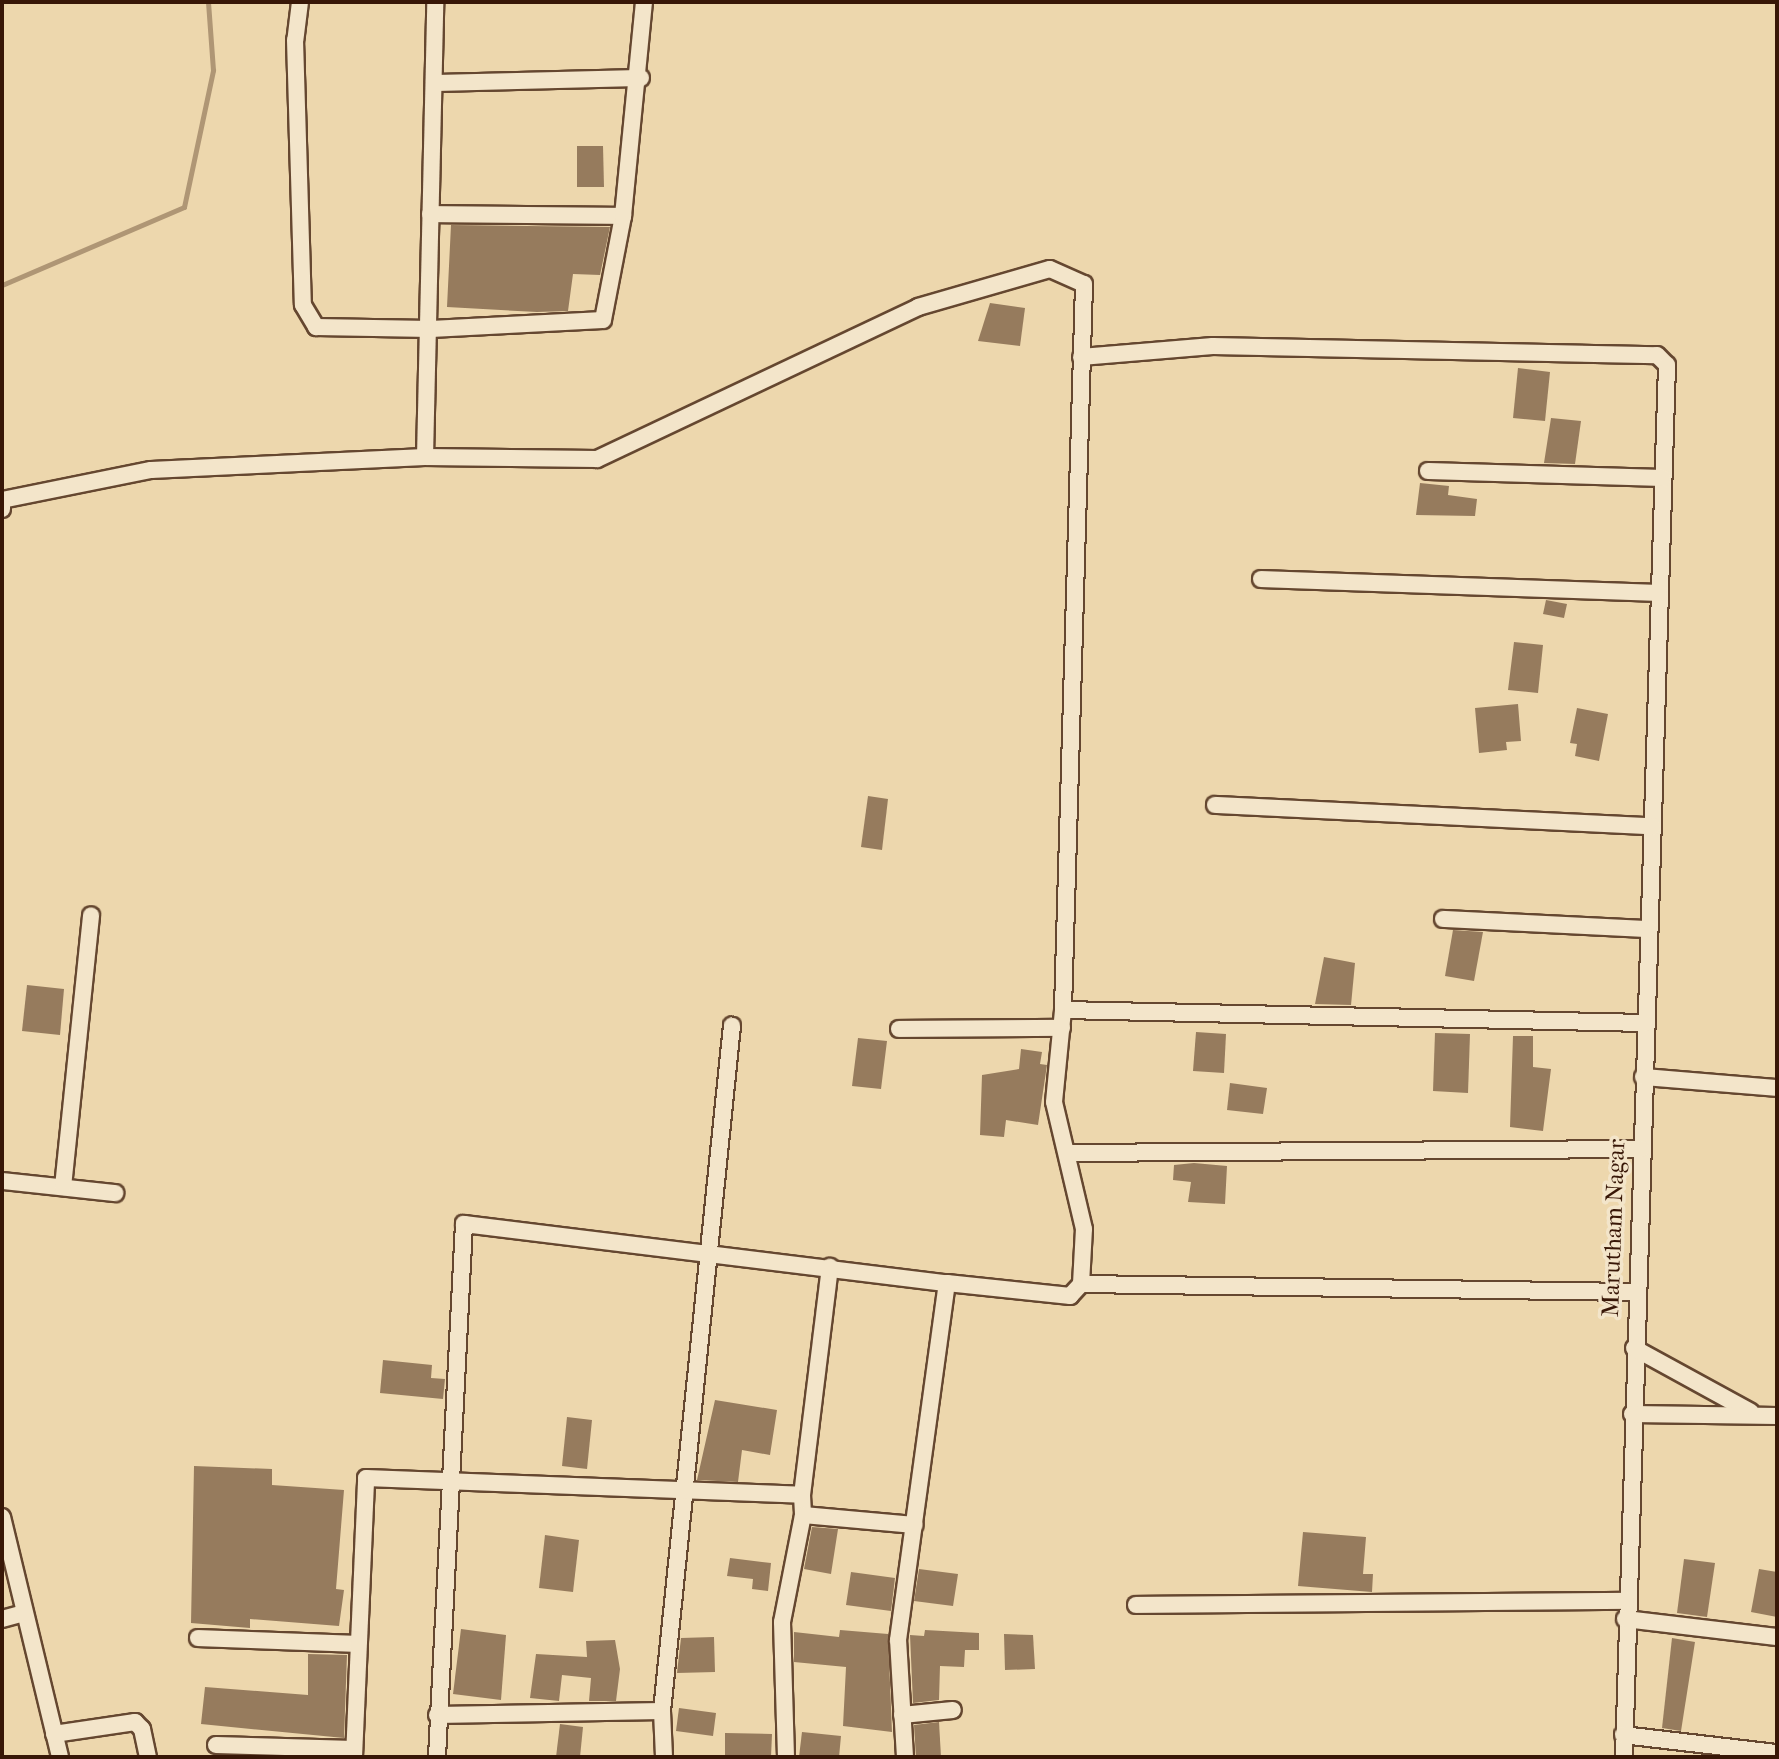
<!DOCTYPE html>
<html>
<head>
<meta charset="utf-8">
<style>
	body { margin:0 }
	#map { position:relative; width:1779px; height:1759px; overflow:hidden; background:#edd7ad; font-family:"IM FELL French Canon",serif }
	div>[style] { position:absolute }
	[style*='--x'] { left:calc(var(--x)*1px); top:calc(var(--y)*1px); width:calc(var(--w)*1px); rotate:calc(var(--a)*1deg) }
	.stream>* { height:5px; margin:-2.5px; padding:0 2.5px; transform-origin:2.5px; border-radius:2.5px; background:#af9675 }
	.building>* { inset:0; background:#967b5d }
	.roads { filter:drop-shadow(2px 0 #654730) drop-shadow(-2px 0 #654730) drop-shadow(0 2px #654730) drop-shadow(0 -2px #654730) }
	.street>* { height:16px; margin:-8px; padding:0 8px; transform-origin:8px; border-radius:8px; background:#f3e5ca }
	span { translate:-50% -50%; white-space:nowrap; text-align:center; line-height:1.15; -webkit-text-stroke:7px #f3e5ca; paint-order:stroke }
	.street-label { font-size:24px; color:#381707 }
	.frame { position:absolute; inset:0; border:4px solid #381707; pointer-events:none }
</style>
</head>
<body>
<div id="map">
	<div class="stream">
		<div style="--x:2;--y:285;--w:198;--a:-23.2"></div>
		<div style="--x:184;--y:207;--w:140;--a:-78"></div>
		<div style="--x:213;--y:70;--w:68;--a:-94.2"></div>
	</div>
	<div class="building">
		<div style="clip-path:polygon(577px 146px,603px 146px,604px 187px,577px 187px)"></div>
		<div style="clip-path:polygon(451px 225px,610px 227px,600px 275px,573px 274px,568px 311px,537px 312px,447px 307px)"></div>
		<div style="clip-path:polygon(990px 303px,1025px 308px,1020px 346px,978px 341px)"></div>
		<div style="clip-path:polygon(1518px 368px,1550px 372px,1545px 421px,1513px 418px)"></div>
		<div style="clip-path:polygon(1551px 418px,1581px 421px,1575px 464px,1544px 463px)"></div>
		<div style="clip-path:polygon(1420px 483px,1449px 486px,1448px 495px,1477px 499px,1475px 516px,1416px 515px)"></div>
		<div style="clip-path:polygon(1546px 600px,1567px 604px,1564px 618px,1543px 614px)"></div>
		<div style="clip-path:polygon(1514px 642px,1543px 645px,1538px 693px,1508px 690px)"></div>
		<div style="clip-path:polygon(1518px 704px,1521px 741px,1506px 742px,1507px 750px,1479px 753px,1475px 708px)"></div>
		<div style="clip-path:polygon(1577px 708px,1608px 714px,1599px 761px,1575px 756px,1577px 744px,1570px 743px)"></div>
		<div style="clip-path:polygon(868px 796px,888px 799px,882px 850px,861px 847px)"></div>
		<div style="clip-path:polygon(1453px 930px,1483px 932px,1474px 981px,1445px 976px)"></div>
		<div style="clip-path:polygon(1324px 957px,1355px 963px,1351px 1005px,1315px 1004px)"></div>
		<div style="clip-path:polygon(27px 985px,64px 989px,60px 1035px,22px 1031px)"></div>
		<div style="clip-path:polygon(1196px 1032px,1226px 1034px,1224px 1073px,1193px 1071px)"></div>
		<div style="clip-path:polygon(1435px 1033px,1470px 1034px,1468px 1093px,1433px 1091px)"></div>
		<div style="clip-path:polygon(1513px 1036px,1533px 1036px,1533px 1067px,1551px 1069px,1543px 1131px,1510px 1127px)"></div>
		<div style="clip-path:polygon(858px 1038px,887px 1041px,881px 1089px,852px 1086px)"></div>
		<div style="clip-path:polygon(1021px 1049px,1042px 1052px,1040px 1064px,1047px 1065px,1038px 1125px,1006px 1120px,1004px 1137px,980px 1135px,982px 1075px,1019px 1069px)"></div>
		<div style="clip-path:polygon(1230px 1083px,1267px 1088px,1263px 1114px,1227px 1110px)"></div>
		<div style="clip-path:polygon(1194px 1163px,1227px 1166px,1225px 1204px,1188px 1202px,1191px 1182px,1173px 1180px,1174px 1165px)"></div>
		<div style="clip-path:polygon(383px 1360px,432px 1365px,431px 1378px,445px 1379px,443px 1399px,380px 1393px)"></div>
		<div style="clip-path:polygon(715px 1400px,777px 1410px,770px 1455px,742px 1450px,738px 1482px,697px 1480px)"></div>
		<div style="clip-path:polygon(567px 1417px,592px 1420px,587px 1469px,562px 1466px)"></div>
		<div style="clip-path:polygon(194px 1466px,272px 1469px,272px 1485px,344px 1490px,336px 1589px,344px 1590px,339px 1626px,250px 1619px,250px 1628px,191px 1623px)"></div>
		<div style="clip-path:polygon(812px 1527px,838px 1529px,831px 1574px,804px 1569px)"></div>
		<div style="clip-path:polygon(1303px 1532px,1366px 1537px,1363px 1574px,1373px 1574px,1372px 1592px,1298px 1586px)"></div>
		<div style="clip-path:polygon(545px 1535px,579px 1540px,573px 1592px,539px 1588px)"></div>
		<div style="clip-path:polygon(730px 1558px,771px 1563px,768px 1591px,752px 1589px,753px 1579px,727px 1576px)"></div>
		<div style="clip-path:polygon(1684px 1559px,1715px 1563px,1707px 1617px,1677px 1613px)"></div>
		<div style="clip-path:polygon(919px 1569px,958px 1574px,953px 1606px,914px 1601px)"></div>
		<div style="clip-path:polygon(1759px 1569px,1777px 1572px,1777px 1617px,1751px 1612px)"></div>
		<div style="clip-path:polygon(851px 1572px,895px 1578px,891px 1611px,846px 1605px)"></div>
		<div style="clip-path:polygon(461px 1629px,506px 1635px,501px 1700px,453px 1694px)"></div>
		<div style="clip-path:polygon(840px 1630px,888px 1634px,892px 1732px,843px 1726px,846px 1667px,794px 1662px,794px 1632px,839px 1637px)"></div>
		<div style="clip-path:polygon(925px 1630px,979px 1633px,979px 1650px,965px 1650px,964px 1667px,940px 1666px,939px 1700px,913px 1703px,910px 1635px,924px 1636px)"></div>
		<div style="clip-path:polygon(1004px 1634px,1033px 1635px,1035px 1669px,1005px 1670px)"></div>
		<div style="clip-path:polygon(714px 1637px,715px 1672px,677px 1673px,681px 1638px)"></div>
		<div style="clip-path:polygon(1672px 1638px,1695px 1642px,1681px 1731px,1662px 1728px)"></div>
		<div style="clip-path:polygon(615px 1640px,620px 1669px,616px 1701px,589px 1701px,591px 1678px,562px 1675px,559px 1701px,530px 1698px,536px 1654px,587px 1657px,586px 1641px)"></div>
		<div style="clip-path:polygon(308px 1654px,347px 1655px,344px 1738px,201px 1724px,205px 1687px,308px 1695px)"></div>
		<div style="clip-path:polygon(679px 1708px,716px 1713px,713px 1736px,676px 1731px)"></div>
		<div style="clip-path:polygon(939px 1722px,941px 1757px,916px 1757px,914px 1725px)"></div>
		<div style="clip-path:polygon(560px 1724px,583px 1727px,580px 1757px,556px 1757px)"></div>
		<div style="clip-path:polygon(802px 1732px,841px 1736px,839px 1757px,799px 1757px)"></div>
		<div style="clip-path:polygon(725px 1733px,772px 1734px,771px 1757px,725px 1757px)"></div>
	</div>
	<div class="roads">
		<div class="street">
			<div style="--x:300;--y:2;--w:38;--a:97"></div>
			<div style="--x:295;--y:40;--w:265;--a:88.3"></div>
			<div style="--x:303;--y:305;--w:26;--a:59"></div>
			<div style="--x:316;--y:327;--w:115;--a:1"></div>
			<div style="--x:431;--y:329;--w:172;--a:-3"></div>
			<div style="--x:603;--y:320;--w:106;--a:-79.1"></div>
			<div style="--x:623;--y:216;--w:193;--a:-179.4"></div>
			<div style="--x:434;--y:83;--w:207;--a:-1.4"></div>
			<div style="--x:623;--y:216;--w:215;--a:-84.4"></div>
			<div style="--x:1081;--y:357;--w:132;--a:-4.8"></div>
			<div style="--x:1213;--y:346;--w:444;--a:1.2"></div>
			<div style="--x:1657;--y:355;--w:14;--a:45"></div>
			<div style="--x:1667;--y:365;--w:1393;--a:91.77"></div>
			<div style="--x:425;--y:457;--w:455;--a:-88.7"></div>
			<div style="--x:1428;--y:471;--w:235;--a:1.7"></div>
			<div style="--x:2;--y:509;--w:9;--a:-90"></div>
			<div style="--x:2;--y:500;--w:152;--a:-11.4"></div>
			<div style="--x:151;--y:470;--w:274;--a:-2.7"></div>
			<div style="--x:425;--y:457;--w:172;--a:0.7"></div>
			<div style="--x:597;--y:459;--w:355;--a:-25.3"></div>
			<div style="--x:918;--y:307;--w:137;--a:-16.1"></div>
			<div style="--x:1050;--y:269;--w:37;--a:24"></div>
			<div style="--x:1084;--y:284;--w:726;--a:91.66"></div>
			<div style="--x:1261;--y:579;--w:398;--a:2"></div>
			<div style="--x:1215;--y:805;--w:438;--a:2.8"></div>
			<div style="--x:1443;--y:919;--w:205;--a:2.8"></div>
			<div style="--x:899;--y:1029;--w:163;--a:-0.4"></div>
			<div style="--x:1643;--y:1077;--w:134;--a:4.7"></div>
			<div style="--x:1067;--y:1153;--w:574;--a:-0.4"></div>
			<div style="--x:2;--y:1181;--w:114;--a:6.1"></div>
			<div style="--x:63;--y:1187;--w:273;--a:-84.1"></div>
			<div style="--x:1081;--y:1284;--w:555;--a:0.83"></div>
			<div style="--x:1634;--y:1348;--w:133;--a:28.7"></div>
			<div style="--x:1632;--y:1414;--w:145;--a:0.8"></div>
			<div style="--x:802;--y:1495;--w:230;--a:-83"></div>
			<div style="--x:2;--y:1517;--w:247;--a:76.4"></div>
			<div style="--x:1136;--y:1605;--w:490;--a:-0.5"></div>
			<div style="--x:2;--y:1619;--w:20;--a:-15"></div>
			<div style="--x:1625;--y:1619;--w:153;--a:6.8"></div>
			<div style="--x:198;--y:1638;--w:160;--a:2.1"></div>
			<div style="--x:662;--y:1711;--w:689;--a:-84.17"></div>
			<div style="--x:437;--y:1715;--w:225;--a:-1"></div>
			<div style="--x:662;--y:1711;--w:46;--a:87.5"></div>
			<div style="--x:902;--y:1715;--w:51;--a:-5.6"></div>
			<div style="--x:54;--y:1734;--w:82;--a:-8.4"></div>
			<div style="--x:135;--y:1722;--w:10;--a:45"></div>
			<div style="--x:142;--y:1729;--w:29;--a:78"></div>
			<div style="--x:1623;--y:1735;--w:155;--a:6.7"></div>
			<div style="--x:216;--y:1745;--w:138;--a:1.7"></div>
			<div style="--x:354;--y:1757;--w:279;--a:-87.5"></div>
			<div style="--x:366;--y:1478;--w:436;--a:2.2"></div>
			<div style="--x:802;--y:1495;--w:20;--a:87"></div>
			<div style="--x:437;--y:1757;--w:534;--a:-87.1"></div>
			<div style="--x:464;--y:1224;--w:487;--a:7"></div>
			<div style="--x:786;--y:1757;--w:135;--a:-91.7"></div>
			<div style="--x:782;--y:1622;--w:109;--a:-78.9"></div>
			<div style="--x:803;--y:1515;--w:112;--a:5.1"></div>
			<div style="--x:905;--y:1757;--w:117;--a:-93.4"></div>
			<div style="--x:898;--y:1640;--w:360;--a:-82.2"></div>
			<div style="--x:947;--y:1283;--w:124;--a:6"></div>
			<div style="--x:1070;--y:1296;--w:16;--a:-47"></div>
			<div style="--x:1081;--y:1284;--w:55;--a:-86.9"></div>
			<div style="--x:1084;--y:1229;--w:130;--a:-103.3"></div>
			<div style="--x:1054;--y:1102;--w:92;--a:-84.4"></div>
			<div style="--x:1063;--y:1010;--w:582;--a:1.28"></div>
		</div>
	</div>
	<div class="street-label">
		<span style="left:1614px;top:1228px;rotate:-88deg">Marutham Nagar</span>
	</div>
	<div class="frame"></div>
</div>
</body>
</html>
